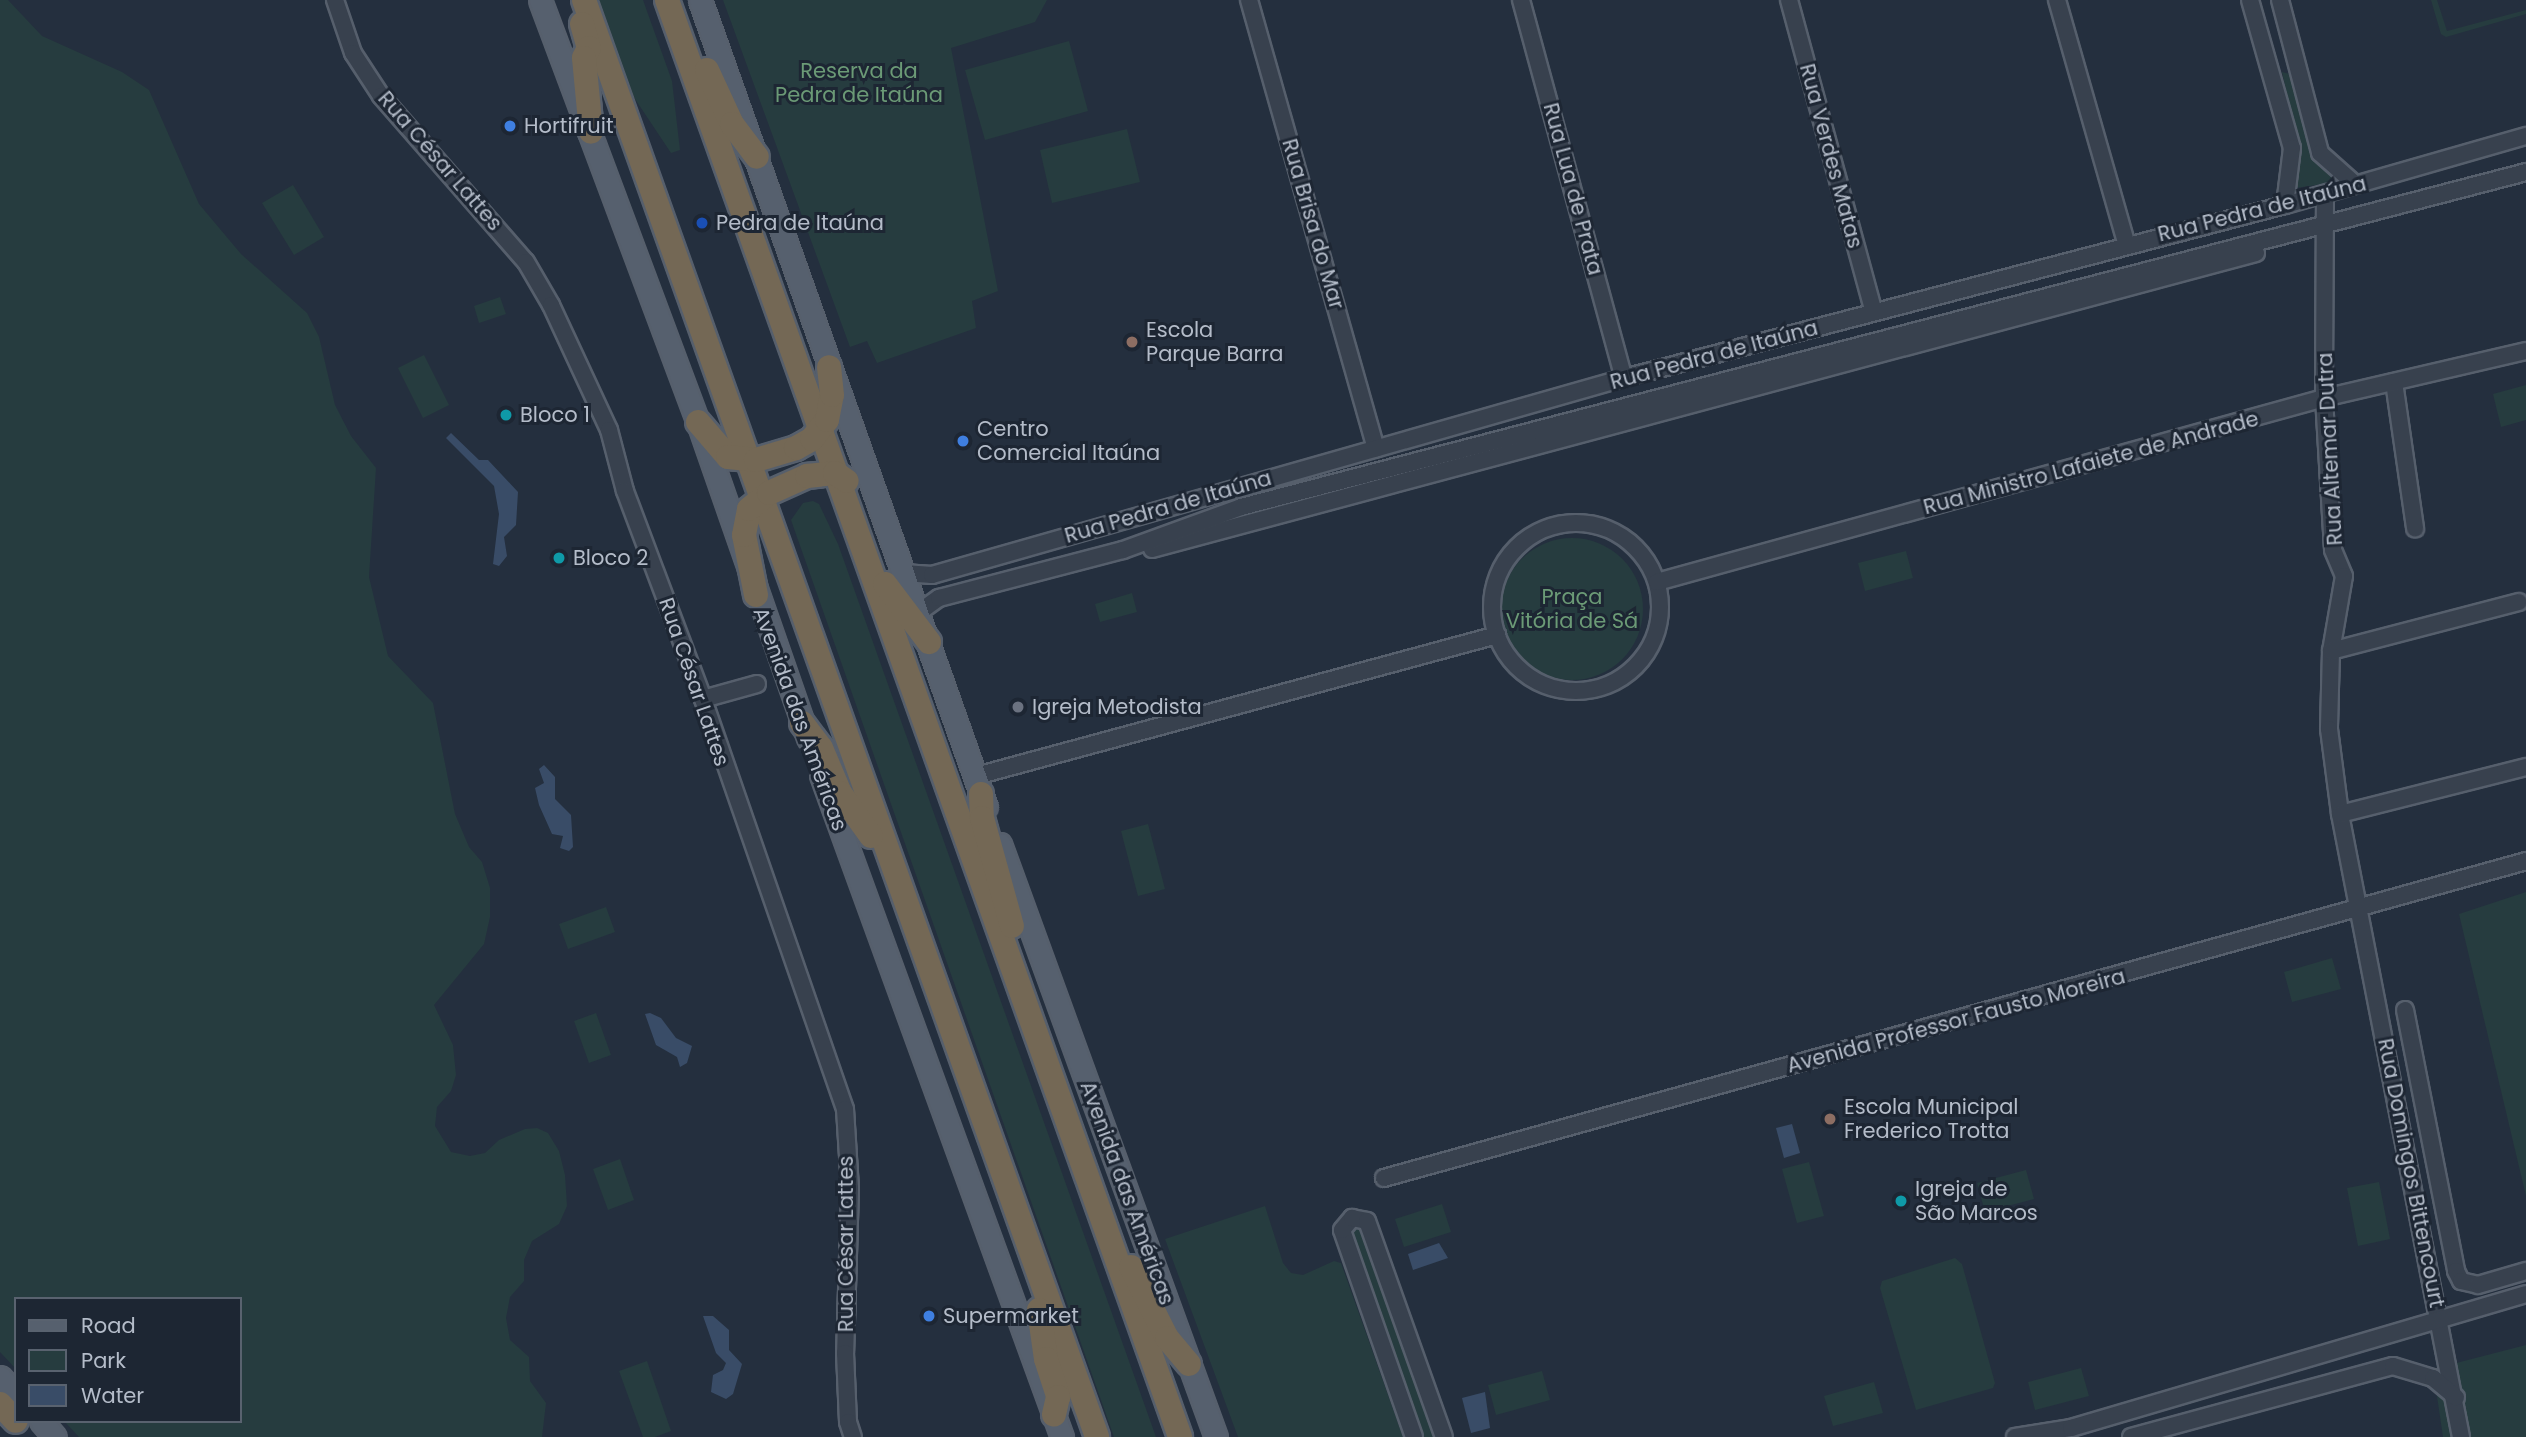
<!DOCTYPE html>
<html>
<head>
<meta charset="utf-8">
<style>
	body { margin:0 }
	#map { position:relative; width:2526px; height:1437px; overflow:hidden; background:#242f3e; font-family:Poppins,sans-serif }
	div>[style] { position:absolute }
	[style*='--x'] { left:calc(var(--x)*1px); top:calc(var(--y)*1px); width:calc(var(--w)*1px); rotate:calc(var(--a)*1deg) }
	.green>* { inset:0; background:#263c3f }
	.round { border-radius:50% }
	.water>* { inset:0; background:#394c67 }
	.roads { filter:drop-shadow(2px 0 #565f6c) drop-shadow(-2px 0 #565f6c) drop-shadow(0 2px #565f6c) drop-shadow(0 -2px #565f6c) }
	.minor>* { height:16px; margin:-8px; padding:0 8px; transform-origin:8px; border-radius:8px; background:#38414e }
	.minor>.ring { margin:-8px; padding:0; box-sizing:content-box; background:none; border:16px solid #38414e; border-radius:50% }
	.major>* { height:21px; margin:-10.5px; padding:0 10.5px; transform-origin:10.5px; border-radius:10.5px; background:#56606e }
	.highway>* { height:24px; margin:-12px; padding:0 12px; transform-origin:12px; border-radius:12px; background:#746855 }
	.dots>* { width:19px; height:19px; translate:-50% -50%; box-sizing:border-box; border:4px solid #1d2633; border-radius:50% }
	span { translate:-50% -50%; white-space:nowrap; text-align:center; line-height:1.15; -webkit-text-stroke:6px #1d2633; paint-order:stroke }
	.park-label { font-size:21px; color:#6b9a76 }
	.poi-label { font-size:21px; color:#b4bcc9 }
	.left { translate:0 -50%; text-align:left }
	.street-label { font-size:21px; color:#b4bcc9 }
	.legend { position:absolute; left:14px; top:1297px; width:228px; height:126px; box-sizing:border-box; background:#1d2633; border:2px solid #59626f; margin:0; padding:9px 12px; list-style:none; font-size:21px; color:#b4bcc9 }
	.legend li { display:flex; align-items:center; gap:14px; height:35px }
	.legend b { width:35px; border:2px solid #59626f }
</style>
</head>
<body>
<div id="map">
	<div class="green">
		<div style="clip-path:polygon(0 0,8px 0,42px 36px,122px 72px,149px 90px,199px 204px,241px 254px,307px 313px,319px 337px,335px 405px,351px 436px,376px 468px,369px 577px,388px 656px,433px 703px,455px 814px,469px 847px,482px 862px,490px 888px,490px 917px,484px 944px,434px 1005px,453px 1045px,456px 1075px,451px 1091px,437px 1107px,435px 1126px,451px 1152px,470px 1156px,485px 1153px,499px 1140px,525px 1129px,537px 1128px,548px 1133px,559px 1151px,565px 1175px,567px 1206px,559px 1224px,532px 1241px,524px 1260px,524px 1281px,510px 1297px,506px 1318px,510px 1340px,529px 1357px,530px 1381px,546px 1403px,542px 1437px,79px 1437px,64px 1421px,240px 1421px,240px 1299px,16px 1299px,16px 1369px,0 1352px)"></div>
		<div style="clip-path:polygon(598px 0,643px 0,672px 81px,680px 150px,671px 153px,633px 96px)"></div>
		<div style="clip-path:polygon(723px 0,1047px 0,1035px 22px,951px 48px,998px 291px,972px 301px,976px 328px,877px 363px,867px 341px,850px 347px)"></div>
		<div style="clip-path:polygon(2431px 0,2437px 0,2447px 31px,2526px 10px,2526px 14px,2446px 37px,2441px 34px)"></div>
		<div style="clip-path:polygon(1069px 41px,1088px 111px,985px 140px,965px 70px)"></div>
		<div style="clip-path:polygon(2282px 72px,2290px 74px,2311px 145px,2336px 182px,2296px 188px,2300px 151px)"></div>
		<div style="clip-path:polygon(1127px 129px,1140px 182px,1052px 203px,1040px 150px)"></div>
		<div style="clip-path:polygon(293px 185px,324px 237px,294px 255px,262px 203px)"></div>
		<div style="clip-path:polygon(500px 297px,506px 314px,479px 323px,474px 306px)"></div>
		<div style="clip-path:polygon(424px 355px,449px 405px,423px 418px,398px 368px)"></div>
		<div style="clip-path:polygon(2526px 385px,2526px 420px,2501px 427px,2493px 394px)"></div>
		<div style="clip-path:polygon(813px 501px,819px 504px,838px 544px,1156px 1437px,1114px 1437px,791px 520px,803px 503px)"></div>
		<div class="round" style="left:1501px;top:538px;width:142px;height:142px"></div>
		<div style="clip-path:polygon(1906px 551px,1913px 578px,1865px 591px,1858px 563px)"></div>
		<div style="clip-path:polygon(1132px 593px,1137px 612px,1100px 622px,1095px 604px)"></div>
		<div style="clip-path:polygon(1148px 824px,1165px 889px,1138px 896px,1121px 831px)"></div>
		<div style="clip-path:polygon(2526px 892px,2526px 1196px,2459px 914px)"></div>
		<div style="clip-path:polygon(606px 907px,615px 932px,568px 949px,559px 924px)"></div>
		<div style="clip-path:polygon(2332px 958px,2341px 989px,2292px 1002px,2284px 972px)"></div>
		<div style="clip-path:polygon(596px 1013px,611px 1055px,589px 1063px,574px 1021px)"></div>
		<div style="clip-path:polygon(620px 1159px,634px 1200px,608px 1210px,593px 1169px)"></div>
		<div style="clip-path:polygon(1809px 1162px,1824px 1216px,1797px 1223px,1782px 1169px)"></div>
		<div style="clip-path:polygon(2026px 1170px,2034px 1199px,1985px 1212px,1977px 1183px)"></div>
		<div style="clip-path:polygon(2379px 1182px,2390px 1239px,2358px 1246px,2347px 1188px)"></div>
		<div style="clip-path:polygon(1442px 1204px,1451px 1232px,1404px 1247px,1395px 1219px)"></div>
		<div style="clip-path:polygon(1265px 1206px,1283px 1263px,1291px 1273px,1303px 1275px,1334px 1261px,1341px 1263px,1403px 1437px,1238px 1437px,1165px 1239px)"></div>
		<div style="clip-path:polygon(1361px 1227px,1438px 1437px,1423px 1437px,1351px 1235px,1352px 1228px)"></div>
		<div style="clip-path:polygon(1955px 1258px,1962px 1264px,1995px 1383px,1993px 1388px,1916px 1410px,1880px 1288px,1882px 1281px)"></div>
		<div style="clip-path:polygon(2526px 1345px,2526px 1437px,2443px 1437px,2433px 1369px)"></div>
		<div style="clip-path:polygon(647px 1361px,671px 1431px,655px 1437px,643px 1437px,619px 1371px)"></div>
		<div style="clip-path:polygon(2081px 1368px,2089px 1396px,2035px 1410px,2028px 1382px)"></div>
		<div style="clip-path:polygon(1542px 1371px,1550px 1400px,1496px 1415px,1488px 1385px)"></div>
		<div style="clip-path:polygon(1874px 1382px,1883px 1413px,1833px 1426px,1824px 1396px)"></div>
	</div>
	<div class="water">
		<div style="clip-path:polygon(451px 433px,479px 460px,488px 460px,518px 492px,516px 525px,504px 537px,507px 556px,499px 566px,493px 564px,499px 514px,494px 486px,446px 438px)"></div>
		<div style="clip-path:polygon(544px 765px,555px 777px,555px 799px,571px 815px,573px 847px,569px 851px,560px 848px,563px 836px,552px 834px,539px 805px,535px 788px,544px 783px,539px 769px)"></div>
		<div style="clip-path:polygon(650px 1013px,661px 1018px,676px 1038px,692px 1046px,687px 1063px,680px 1067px,677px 1057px,656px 1045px,645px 1014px)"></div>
		<div style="clip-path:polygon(1792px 1124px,1800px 1153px,1784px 1158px,1776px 1128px)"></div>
		<div style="clip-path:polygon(1439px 1243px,1448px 1258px,1413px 1270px,1408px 1254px)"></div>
		<div style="clip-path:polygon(703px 1316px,713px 1316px,729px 1330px,729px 1350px,742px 1364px,733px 1394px,726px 1399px,711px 1392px,713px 1375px,723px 1370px,726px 1363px,716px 1353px)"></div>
		<div style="clip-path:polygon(1485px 1392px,1490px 1428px,1471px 1433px,1462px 1398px)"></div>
	</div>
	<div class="roads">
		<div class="minor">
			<div style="--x:335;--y:0;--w:56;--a:71.2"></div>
			<div style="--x:353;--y:53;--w:51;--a:56.9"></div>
			<div style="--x:381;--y:96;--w:220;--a:48.9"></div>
			<div style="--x:526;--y:262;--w:50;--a:59.8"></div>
			<div style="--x:551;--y:305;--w:138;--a:65.1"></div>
			<div style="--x:609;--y:430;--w:63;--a:75.3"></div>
			<div style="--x:625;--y:491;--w:222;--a:69.4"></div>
			<div style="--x:703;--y:699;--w:434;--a:70.9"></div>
			<div style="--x:845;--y:1109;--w:79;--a:86.4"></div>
			<div style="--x:850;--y:1188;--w:165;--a:91.7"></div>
			<div style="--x:845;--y:1353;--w:69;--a:87.5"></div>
			<div style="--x:848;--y:1422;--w:16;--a:72"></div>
			<div style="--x:1249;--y:0;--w:466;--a:74.2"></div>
			<div style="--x:1521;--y:0;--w:392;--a:74.8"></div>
			<div style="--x:1789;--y:0;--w:323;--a:74.8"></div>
			<div style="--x:2057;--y:0;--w:253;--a:74.1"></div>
			<div style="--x:2250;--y:0;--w:154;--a:74.2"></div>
			<div style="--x:2292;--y:148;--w:57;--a:97"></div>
			<div style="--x:2280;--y:0;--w:158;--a:75.3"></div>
			<div style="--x:2320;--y:153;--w:48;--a:41.6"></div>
			<div style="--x:2325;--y:194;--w:204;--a:90.3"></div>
			<div style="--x:2324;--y:398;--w:152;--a:86.6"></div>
			<div style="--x:2333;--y:550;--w:28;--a:67"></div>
			<div style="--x:2344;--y:576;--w:76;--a:99.8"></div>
			<div style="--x:2331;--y:651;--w:78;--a:91.5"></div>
			<div style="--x:2329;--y:729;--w:86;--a:82.6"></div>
			<div style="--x:2340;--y:814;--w:635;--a:79.01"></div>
			<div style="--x:2394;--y:382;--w:148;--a:81.8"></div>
			<div class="ring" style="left:1492px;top:523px;width:152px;height:152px"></div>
			<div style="--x:1152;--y:549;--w:1143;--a:-15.01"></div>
			<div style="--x:904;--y:573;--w:28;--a:4"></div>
			<div style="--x:932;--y:575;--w:719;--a:-15.89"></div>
			<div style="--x:1624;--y:378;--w:683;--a:-14.67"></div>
			<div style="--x:2285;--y:205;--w:251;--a:-16"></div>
			<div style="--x:1657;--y:582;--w:692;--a:-15.42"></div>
			<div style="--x:2324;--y:398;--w:207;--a:-13.1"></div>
			<div style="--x:918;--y:613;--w:26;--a:-36"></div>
			<div style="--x:939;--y:598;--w:190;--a:-14.6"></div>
			<div style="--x:1123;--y:550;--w:126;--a:-20"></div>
			<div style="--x:1241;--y:507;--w:1328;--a:-14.61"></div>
			<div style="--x:2331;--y:651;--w:194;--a:-14.6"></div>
			<div style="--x:703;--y:699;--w:56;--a:-15.5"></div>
			<div style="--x:976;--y:776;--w:540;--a:-15.14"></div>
			<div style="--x:2340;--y:814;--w:192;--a:-14.2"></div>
			<div style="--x:2405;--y:1010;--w:266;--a:78.9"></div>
			<div style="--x:2456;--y:1271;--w:11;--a:63"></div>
			<div style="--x:2461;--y:1281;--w:17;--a:13"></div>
			<div style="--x:2478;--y:1285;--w:50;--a:-16.3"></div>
			<div style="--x:1384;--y:1178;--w:1185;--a:-15.51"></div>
			<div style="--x:1414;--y:1437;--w:219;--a:-109.2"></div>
			<div style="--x:1342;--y:1230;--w:16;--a:-50"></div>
			<div style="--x:1352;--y:1218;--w:15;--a:11"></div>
			<div style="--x:1367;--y:1221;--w:229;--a:70.4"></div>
			<div style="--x:2015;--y:1437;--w:57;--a:-9.1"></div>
			<div style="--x:2071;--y:1428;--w:474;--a:-16.4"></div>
			<div style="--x:2131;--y:1437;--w:271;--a:-15.2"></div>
			<div style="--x:2393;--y:1366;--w:42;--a:16.7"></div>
			<div style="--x:2433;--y:1378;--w:30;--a:40"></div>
		</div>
		<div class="major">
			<div style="--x:540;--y:0;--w:451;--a:69.5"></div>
			<div style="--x:698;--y:422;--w:335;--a:70.8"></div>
			<div style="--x:700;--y:0;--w:856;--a:70.49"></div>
			<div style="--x:821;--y:775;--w:705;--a:70"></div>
			<div style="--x:1000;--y:844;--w:631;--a:69.99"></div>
			<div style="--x:0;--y:1377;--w:23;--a:47"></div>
			<div style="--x:41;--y:1421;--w:21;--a:49"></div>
		</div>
		<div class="highway">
			<div style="--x:584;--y:0;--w:1526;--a:70.35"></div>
			<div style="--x:667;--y:0;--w:1526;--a:70.35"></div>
			<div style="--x:582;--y:24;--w:25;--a:74"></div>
			<div style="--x:589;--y:48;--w:11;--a:117"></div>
			<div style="--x:584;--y:58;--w:74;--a:84.6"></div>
			<div style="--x:707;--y:70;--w:60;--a:65.2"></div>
			<div style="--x:732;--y:124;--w:41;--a:52.9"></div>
			<div style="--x:698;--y:422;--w:46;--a:49.4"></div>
			<div style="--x:728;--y:457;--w:28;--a:6"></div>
			<div style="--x:756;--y:460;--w:42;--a:-16.7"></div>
			<div style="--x:796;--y:448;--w:18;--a:-29"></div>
			<div style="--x:812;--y:439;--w:24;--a:-52"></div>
			<div style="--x:827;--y:420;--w:25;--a:-79"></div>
			<div style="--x:832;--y:395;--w:28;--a:-96"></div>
			<div style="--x:885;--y:584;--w:73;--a:52.8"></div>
			<div style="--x:756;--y:595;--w:61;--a:-101.3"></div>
			<div style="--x:744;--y:535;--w:26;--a:-79"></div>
			<div style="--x:749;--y:509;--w:26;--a:-39"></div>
			<div style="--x:769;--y:493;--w:42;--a:-24.1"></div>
			<div style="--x:807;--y:476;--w:28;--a:-6"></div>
			<div style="--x:835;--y:473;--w:14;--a:34"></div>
			<div style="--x:802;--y:723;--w:31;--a:53"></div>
			<div style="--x:821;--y:748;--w:49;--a:67.1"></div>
			<div style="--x:840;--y:793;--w:53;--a:54.2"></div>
			<div style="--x:981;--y:794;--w:24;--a:88"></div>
			<div style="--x:982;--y:818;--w:112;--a:74.5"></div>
			<div style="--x:1131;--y:1267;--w:80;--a:63.1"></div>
			<div style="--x:1167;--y:1338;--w:34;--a:50"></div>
			<div style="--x:1039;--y:1310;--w:49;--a:81.9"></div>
			<div style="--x:1046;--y:1359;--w:40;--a:72"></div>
			<div style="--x:1058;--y:1397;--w:18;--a:103"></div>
			<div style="--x:0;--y:1404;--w:23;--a:47"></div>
		</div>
	</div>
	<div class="dots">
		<div style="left:510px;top:126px;background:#3f7fe0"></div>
		<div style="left:702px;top:223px;background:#1a4fb4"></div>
		<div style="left:1132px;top:342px;background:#8d6e63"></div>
		<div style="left:506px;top:415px;background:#0f9aa8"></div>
		<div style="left:963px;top:441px;background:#3f7fe0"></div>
		<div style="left:559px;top:558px;background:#0f9aa8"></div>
		<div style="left:1018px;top:707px;background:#6b7280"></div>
		<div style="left:1830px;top:1119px;background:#8d6e63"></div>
		<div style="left:1901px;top:1201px;background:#0f9aa8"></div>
		<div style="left:929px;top:1316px;background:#3f7fe0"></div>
	</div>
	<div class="park-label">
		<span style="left:859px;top:83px">Reserva da<br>Pedra de Itaúna</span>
		<span style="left:1572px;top:609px">Praça<br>Vitória de Sá</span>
	</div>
	<div class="poi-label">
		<span class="left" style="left:524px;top:126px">Hortifruit</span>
		<span class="left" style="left:716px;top:223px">Pedra de Itaúna</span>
		<span class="left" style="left:1146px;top:342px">Escola<br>Parque Barra</span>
		<span class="left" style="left:520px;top:415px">Bloco 1</span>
		<span class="left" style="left:977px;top:441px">Centro<br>Comercial Itaúna</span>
		<span class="left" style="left:573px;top:558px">Bloco 2</span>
		<span class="left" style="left:1032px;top:707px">Igreja Metodista</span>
		<span class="left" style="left:1844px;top:1119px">Escola Municipal<br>Frederico Trotta</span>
		<span class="left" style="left:1915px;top:1201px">Igreja de<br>São Marcos</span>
		<span class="left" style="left:943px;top:1316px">Supermarket</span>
	</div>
	<div class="street-label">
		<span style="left:1831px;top:156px;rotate:75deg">Rua Verdes Matas</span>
		<span style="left:440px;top:161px;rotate:49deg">Rua César Lattes</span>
		<span style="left:1573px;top:189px;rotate:75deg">Rua Lua de Prata</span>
		<span style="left:2262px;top:209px;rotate:-14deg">Rua Pedra de Itaúna</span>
		<span style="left:1313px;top:224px;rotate:74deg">Rua Brisa do Mar</span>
		<span style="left:1714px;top:355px;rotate:-15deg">Rua Pedra de Itaúna</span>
		<span style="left:2330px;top:449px;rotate:-93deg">Rua Altemar Dutra</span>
		<span style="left:2091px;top:463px;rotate:-15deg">Rua Ministro Lafaiete de Andrade</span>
		<span style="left:1168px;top:507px;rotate:-16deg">Rua Pedra de Itaúna</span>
		<span style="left:694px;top:682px;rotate:71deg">Rua César Lattes</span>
		<span style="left:800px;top:719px;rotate:70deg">Avenida das Américas</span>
		<span style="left:1956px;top:1021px;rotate:-15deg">Avenida Professor Fausto Moreira</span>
		<span style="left:2411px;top:1173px;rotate:79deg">Rua Domingos Bittencourt</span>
		<span style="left:1127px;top:1193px;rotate:70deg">Avenida das Américas</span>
		<span style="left:846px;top:1244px;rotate:-90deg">Rua César Lattes</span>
	</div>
	<ul class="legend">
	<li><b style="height:9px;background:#56606e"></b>Road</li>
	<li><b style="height:19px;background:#263c3f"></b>Park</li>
	<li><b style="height:19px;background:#394c67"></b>Water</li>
	</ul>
</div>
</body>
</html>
